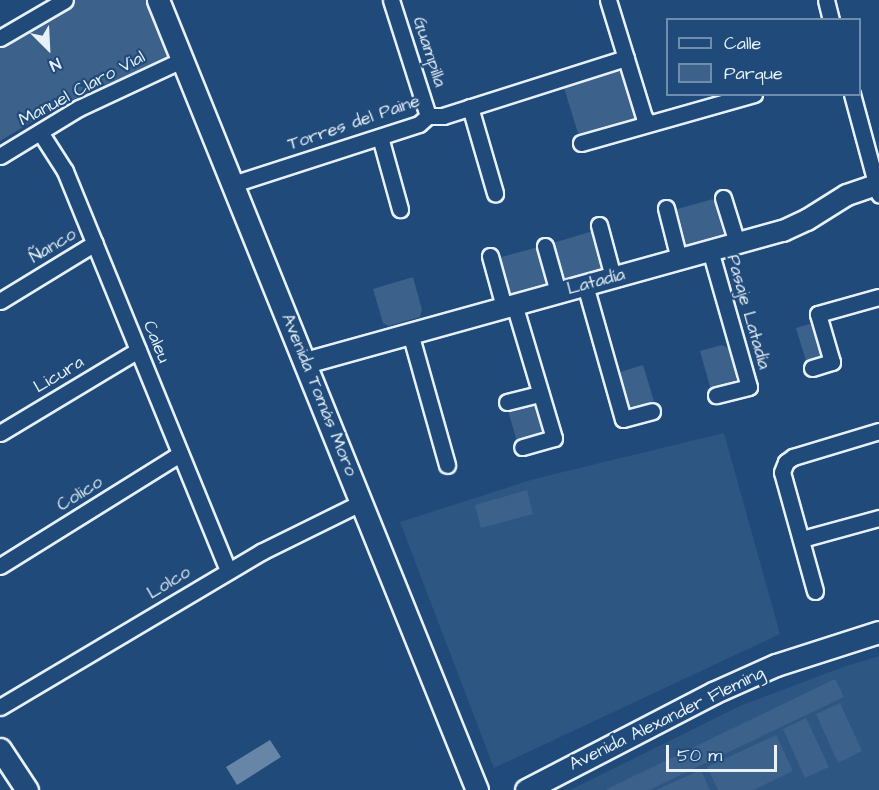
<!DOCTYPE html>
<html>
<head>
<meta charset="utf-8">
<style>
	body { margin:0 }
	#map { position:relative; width:879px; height:790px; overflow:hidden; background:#1f4a7a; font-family:"Architects Daughter",sans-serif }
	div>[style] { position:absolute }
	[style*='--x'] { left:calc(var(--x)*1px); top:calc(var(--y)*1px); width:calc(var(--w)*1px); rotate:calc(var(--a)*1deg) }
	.built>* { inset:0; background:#2e5683 }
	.green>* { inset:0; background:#3c628c }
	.water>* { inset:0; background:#6685a7 }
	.roads { filter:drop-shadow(2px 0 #e8f1f8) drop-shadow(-2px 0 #e8f1f8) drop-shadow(0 2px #e8f1f8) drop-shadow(0 -2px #e8f1f8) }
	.minor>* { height:15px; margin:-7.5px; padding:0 7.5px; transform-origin:7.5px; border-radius:7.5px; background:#1f4a7a }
	.tertiary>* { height:20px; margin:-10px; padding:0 10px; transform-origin:10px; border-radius:10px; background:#1f4a7a }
	.secondary>* { height:21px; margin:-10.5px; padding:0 10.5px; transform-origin:10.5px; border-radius:10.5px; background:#1f4a7a }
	span { translate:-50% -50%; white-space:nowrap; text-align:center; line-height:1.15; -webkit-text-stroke:4.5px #1f4a7a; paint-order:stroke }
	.street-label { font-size:18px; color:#e8f1f8 }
	.legend { position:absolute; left:666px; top:18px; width:195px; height:78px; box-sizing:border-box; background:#1f4a7a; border:2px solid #6f8dac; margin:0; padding:8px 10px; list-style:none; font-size:18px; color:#e8f1f8 }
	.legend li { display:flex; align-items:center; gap:12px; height:30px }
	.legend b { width:30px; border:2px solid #6f8dac }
	.north { position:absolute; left:18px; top:18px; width:60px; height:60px; -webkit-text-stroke:4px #1f4a7a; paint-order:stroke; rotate:156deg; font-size:16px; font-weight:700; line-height:24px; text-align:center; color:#e8f1f8 }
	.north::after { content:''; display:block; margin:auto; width:21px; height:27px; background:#e8f1f8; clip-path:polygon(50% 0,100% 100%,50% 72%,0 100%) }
	.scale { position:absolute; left:666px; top:745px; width:111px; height:27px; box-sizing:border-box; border:3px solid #e8f1f8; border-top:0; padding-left:8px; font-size:18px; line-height:21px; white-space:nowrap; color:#e8f1f8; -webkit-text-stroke:4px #1f4a7a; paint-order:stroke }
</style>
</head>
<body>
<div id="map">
	<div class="built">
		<div style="clip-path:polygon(724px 433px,780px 634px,494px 768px,400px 522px,534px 479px)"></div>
		<div style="clip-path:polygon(879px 656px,879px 790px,570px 790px,742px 705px,843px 667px)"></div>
	</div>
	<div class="green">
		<div style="clip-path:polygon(72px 0,150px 0,172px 55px,56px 107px,0 141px,0 42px)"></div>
		<div style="clip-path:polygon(626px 58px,648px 122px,581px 143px,561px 78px)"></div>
		<div style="clip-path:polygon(713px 199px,724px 235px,720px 238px,688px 246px,683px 243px,674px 210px)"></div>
		<div style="clip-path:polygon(593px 231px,603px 264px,600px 272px,569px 281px,564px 278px,553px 243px)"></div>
		<div style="clip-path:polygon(538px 247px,547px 280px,545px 287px,513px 296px,508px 293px,498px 258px)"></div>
		<div style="clip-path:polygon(413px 277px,422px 310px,420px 317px,388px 326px,383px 323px,373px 289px)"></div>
		<div style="clip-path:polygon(813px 323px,817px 326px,824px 353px,820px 360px,807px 364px,796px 328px)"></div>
		<div style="clip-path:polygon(722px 345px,730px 349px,737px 377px,734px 383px,711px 390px,700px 351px)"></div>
		<div style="clip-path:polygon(643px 365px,654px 401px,631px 408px,627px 404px,620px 372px)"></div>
		<div style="clip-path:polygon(531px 400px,538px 403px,545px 433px,518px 445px,507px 407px)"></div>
		<div style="clip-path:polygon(527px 490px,533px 514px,481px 528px,475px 505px)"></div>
		<div style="clip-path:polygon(835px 679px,844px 697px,649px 790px,605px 790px)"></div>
		<div style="clip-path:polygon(840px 703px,862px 751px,838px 763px,816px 714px)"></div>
		<div style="clip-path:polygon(806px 718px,829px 767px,805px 778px,783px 729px)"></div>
		<div style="clip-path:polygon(776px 735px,793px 771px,753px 790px,718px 790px,707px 767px)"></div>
		<div style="clip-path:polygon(701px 770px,710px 790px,656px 790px)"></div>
	</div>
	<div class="water">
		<div style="clip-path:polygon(270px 740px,281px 757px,237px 785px,226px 767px)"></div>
	</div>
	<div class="roads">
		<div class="minor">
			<div style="--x:391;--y:0;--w:122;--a:72.3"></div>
			<div style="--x:608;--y:0;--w:122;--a:72.9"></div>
			<div style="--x:644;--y:117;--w:6;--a:51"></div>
			<div style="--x:826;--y:0;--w:21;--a:76"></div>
			<div style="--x:0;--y:38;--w:75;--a:-30.3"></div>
			<div style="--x:852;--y:94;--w:104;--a:74.9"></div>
			<div style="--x:470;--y:107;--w:90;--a:73.8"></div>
			<div style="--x:428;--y:116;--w:15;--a:0"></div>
			<div style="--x:443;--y:116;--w:192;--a:-17.6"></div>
			<div style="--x:40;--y:132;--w:46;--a:57.3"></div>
			<div style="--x:65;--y:171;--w:432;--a:67.8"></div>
			<div style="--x:380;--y:137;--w:75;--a:74.5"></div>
			<div style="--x:581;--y:143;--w:180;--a:-15.8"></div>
			<div style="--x:0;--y:156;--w:92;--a:-31.3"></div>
			<div style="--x:79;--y:108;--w:114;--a:-25"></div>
			<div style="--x:233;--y:184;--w:195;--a:-17.9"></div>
			<div style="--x:419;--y:124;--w:12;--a:-42"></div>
			<div style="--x:723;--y:198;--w:47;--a:72.7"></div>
			<div style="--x:666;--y:208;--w:53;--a:75.7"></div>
			<div style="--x:599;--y:225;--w:54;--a:74.9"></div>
			<div style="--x:545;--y:246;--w:48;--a:74.2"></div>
			<div style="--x:710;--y:250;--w:142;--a:74.1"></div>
			<div style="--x:749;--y:387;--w:34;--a:166"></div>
			<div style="--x:490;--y:256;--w:53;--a:74.6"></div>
			<div style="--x:585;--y:285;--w:139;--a:74.2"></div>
			<div style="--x:623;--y:419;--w:30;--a:-15"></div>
			<div style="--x:0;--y:301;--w:111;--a:-31.4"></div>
			<div style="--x:514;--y:304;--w:140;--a:73.4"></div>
			<div style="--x:554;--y:438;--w:33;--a:164"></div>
			<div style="--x:410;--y:333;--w:137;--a:74.3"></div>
			<div style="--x:812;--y:368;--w:21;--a:-17"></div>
			<div style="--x:832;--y:362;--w:50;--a:-106.3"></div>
			<div style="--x:818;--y:314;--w:63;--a:-15.6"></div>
			<div style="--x:507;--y:402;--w:34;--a:-14"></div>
			<div style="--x:0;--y:433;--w:161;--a:-31"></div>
			<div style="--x:802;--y:539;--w:80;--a:-15.3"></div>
			<div style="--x:0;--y:566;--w:212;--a:-31.9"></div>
			<div style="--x:815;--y:591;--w:123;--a:-105.5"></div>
			<div style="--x:782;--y:472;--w:11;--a:-68"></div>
			<div style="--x:786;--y:462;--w:9;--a:-36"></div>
			<div style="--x:793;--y:457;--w:90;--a:-16.8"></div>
			<div style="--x:0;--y:707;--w:304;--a:-30.7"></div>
			<div style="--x:261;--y:552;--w:113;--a:-26.3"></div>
		</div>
		<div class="tertiary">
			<div style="--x:306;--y:363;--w:495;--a:-15.5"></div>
			<div style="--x:783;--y:231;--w:26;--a:-25"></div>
			<div style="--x:807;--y:220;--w:47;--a:-32"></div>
			<div style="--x:847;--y:195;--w:34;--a:-19"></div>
		</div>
		<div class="secondary">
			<div style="--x:158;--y:0;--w:852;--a:68.01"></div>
			<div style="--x:0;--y:749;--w:49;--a:56.6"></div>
			<div style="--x:526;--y:790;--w:211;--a:-27.4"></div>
			<div style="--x:713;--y:693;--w:69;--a:-24"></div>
			<div style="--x:776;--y:665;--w:108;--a:-17.8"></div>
		</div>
	</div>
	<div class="street-label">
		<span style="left:429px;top:52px;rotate:72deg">Guampilla</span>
		<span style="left:82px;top:89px;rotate:-28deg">Manuel Claro Vial</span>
		<span style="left:354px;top:123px;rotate:-19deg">Torres del Paine</span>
		<span style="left:53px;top:246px;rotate:-31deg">Ñanco</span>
		<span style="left:596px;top:282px;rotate:-15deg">Latadía</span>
		<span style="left:748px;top:312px;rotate:74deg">Pasaje Latadía</span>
		<span style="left:156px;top:342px;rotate:68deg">Caleu</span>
		<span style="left:59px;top:375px;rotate:-31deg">Licura</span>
		<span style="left:319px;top:395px;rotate:68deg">Avenida Tomás Moro</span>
		<span style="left:80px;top:494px;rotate:-32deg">Colico</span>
		<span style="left:169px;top:583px;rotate:-31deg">Lolco</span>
		<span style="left:667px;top:719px;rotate:-26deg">Avenida Alexander Fleming</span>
	</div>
	<ul class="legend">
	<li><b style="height:8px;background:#1f4a7a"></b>Calle</li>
	<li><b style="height:16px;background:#3c628c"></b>Parque</li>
	</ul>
	<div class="north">N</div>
	<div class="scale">50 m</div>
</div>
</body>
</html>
